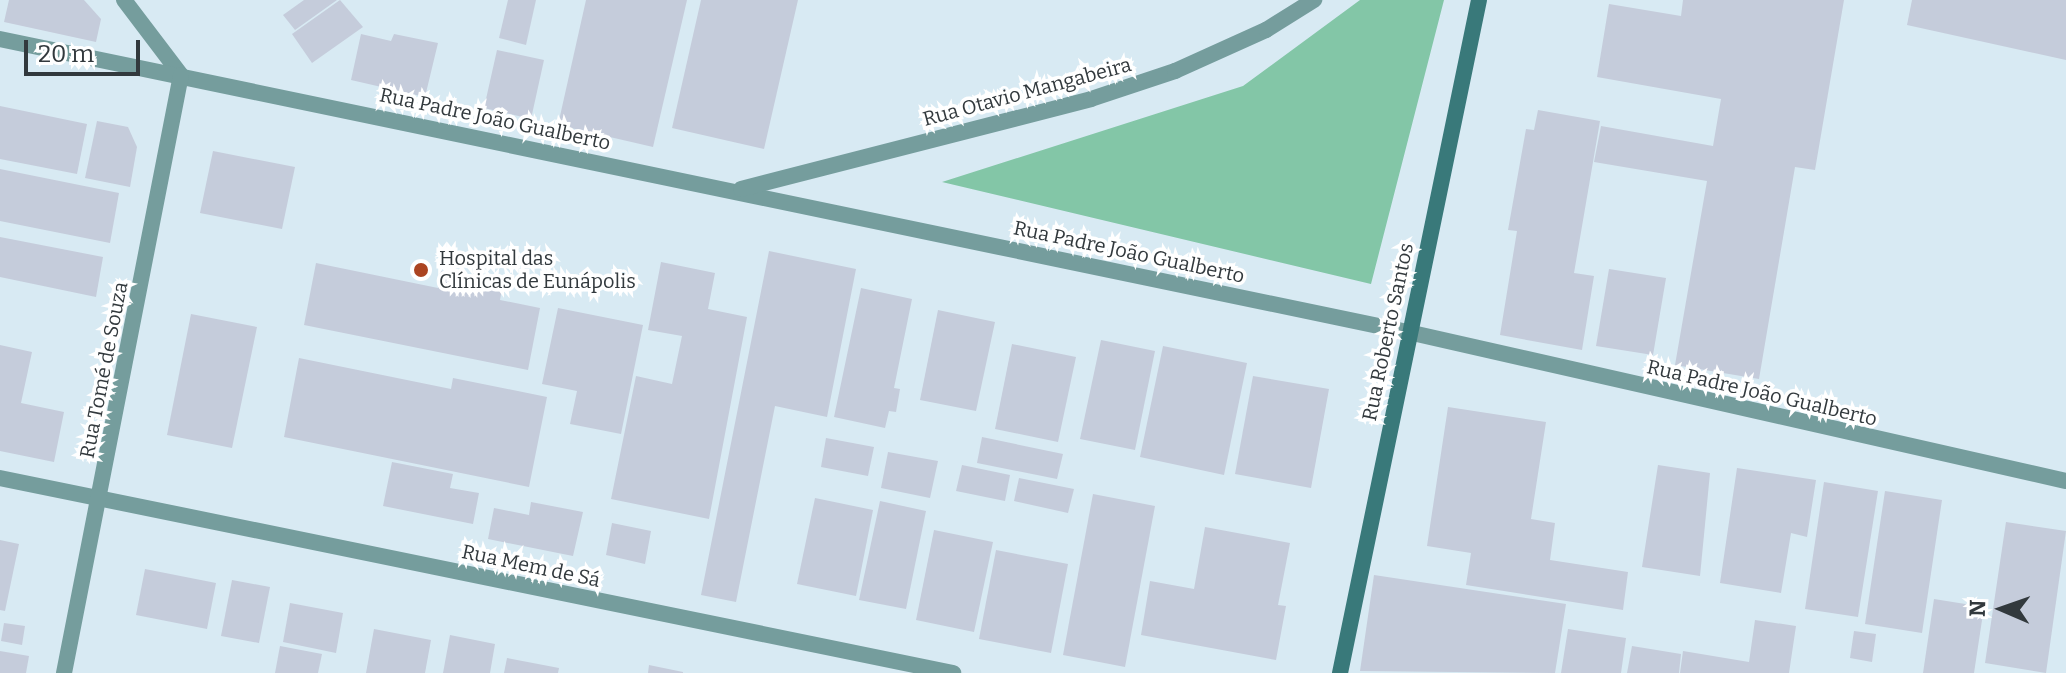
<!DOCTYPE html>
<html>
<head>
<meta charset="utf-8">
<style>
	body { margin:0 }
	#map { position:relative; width:2066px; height:673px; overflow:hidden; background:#d8eaf3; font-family:Bitter,serif }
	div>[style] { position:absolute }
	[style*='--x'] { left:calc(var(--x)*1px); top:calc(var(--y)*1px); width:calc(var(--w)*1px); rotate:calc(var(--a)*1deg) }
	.green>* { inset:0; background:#83c6a7 }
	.building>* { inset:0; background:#c5ccdb }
	.street>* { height:16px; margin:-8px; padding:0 8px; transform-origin:8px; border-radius:8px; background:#759d9d }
	.secondary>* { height:16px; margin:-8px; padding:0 8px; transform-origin:8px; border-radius:8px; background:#39797a }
	.dots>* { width:22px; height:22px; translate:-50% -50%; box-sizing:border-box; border:4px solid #fff; border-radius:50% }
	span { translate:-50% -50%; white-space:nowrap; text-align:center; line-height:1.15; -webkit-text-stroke:7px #fff; paint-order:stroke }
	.street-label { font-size:20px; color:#32393d }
	.poi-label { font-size:20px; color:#32393d }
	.left { translate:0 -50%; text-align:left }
	.north { position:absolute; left:1962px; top:569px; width:80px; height:80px; -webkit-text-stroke:6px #fff; paint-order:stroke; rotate:272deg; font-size:22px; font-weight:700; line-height:32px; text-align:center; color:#32393d }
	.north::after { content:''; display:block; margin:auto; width:28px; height:36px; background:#32393d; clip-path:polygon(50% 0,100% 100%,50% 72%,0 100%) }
	.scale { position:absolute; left:24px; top:40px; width:116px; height:36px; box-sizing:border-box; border:4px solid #32393d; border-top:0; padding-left:10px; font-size:24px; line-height:28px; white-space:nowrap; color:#32393d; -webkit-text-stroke:6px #fff; paint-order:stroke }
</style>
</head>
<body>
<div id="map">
	<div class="green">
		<div style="clip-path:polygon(1360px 0,1444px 0,1371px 284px,942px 182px,1243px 86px)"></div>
	</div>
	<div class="building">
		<div style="clip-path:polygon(9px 0,84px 0,101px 19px,96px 42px,4px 22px)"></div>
		<div style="clip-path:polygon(304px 0,337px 0,295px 30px,283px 15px)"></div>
		<div style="clip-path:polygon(340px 0,363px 27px,312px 63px,292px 34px)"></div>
		<div style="clip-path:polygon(508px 0,536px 0,526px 45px,499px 38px)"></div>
		<div style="clip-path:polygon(586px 0,687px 0,653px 147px,558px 125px)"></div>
		<div style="clip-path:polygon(701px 0,798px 0,764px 149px,672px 128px)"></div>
		<div style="clip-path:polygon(1683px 0,1844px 0,1815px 170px,1795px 167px,1759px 379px,1675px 365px,1707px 181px,1594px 162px,1601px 126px,1713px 146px,1721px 99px,1597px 77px,1609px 4px,1681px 16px)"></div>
		<div style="clip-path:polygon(1912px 0,2066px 0,2066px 60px,1907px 25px)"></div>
		<div style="clip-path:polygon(361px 34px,391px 41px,394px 34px,438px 43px,425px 97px,351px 80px)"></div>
		<div style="clip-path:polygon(497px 50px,544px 60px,531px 119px,484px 108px)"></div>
		<div style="clip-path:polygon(0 106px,87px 124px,77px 174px,0 159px)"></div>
		<div style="clip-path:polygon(1538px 110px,1600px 121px,1574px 273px,1594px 276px,1582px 350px,1500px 335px,1517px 231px,1508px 230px,1526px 129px,1534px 130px)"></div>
		<div style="clip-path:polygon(97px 121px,128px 127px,137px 147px,130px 187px,85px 178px)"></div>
		<div style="clip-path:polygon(213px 151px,295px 167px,282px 229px,200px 213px)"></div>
		<div style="clip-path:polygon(0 169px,119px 193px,110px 243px,0 221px)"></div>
		<div style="clip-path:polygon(0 237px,103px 257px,96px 297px,0 277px)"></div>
		<div style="clip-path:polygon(769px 251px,856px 269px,827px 417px,775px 406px,736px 602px,701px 595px)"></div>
		<div style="clip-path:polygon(661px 262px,715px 273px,708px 309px,747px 317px,709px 519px,611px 499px,636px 376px,672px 384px,682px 336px,648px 330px)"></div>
		<div style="clip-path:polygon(316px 263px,438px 288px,441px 271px,503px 283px,500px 300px,540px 308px,528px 370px,304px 325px)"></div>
		<div style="clip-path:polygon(1609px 269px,1666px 278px,1653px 355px,1596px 346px)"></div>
		<div style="clip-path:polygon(861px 288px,912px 299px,894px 388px,900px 389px,896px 412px,889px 411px,885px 428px,834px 417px)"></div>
		<div style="clip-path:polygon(558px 308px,643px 325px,621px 434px,570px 424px,577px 391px,542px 384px)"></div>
		<div style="clip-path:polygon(938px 310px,995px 322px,976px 411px,920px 400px)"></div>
		<div style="clip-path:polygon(191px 314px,257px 327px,232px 448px,167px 435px)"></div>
		<div style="clip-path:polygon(1101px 340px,1155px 351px,1135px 450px,1080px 439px)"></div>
		<div style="clip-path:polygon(1012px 344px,1076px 357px,1058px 442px,995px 429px)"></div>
		<div style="clip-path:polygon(0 345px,32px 352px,21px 403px,64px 412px,54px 462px,0 451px)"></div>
		<div style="clip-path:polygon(1163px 346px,1247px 363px,1224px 475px,1140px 457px)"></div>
		<div style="clip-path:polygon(299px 358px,451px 389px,453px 378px,547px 397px,529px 487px,284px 437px)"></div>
		<div style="clip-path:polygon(1253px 376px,1329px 389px,1311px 488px,1235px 474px)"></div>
		<div style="clip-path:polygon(1448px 407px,1546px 422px,1531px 519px,1555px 523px,1550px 560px,1628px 572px,1623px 610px,1466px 585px,1471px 553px,1427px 546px)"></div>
		<div style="clip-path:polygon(982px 437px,1063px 454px,1057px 479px,977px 463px)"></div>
		<div style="clip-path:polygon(826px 438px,874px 447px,868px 476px,821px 467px)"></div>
		<div style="clip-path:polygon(888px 452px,938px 461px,930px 498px,881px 488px)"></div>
		<div style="clip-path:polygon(392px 462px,453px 474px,450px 488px,479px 493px,473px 524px,383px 506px)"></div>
		<div style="clip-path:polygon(962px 465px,1010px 475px,1005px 501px,956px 491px)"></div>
		<div style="clip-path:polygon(1658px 465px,1710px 473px,1700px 576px,1642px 567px)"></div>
		<div style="clip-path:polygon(1737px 468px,1816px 480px,1807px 537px,1791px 533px,1781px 593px,1720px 583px)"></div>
		<div style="clip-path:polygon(1019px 478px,1074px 489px,1068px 513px,1014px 501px)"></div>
		<div style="clip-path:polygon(1824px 482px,1878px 491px,1858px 617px,1805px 609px)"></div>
		<div style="clip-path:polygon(1885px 491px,1942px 500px,1922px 633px,1865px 624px)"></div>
		<div style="clip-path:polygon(1093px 494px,1155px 506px,1125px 667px,1063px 655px)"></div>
		<div style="clip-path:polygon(815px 498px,873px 510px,856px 596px,797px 584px)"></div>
		<div style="clip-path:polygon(880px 501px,926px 511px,906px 609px,859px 600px)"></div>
		<div style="clip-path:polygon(531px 502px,583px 512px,573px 556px,488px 539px,494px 508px,529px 515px)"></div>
		<div style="clip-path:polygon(2006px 522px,2066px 531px,2046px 673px,1985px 663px)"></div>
		<div style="clip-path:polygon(612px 523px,651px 531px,645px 564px,606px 555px)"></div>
		<div style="clip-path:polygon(1205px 527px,1290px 543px,1278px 605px,1286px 606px,1276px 660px,1141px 635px,1150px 581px,1194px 589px)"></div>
		<div style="clip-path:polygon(934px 530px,993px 542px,974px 632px,916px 620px)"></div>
		<div style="clip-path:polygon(0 540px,19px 544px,5px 611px,0 610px)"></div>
		<div style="clip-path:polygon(996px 550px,1068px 564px,1051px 653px,979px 639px)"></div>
		<div style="clip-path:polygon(145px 569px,216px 583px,207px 629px,136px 615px)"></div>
		<div style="clip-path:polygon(1374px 575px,1566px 604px,1555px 673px,1360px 671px)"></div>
		<div style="clip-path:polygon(232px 580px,270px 587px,259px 643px,221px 636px)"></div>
		<div style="clip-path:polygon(1934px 599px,1984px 607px,1974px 673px,1923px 673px)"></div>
		<div style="clip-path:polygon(290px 603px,343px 613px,336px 653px,283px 642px)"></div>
		<div style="clip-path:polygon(1755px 620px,1796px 626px,1789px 673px,1680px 673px,1683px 651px,1749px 662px)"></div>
		<div style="clip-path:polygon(4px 623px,25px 626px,22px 645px,1px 641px)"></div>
		<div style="clip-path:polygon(374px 629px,431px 640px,425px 673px,366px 673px)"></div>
		<div style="clip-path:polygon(1568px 629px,1626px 638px,1621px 673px,1561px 673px)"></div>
		<div style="clip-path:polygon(1854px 631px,1876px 634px,1872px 662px,1850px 658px)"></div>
		<div style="clip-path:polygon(450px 635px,495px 644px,490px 673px,443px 673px)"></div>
		<div style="clip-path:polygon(280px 646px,322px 654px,318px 673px,275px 673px)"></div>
		<div style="clip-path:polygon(1632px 646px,1681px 654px,1679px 673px,1627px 673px)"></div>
		<div style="clip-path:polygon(0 651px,29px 656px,26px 673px,0 673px)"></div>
		<div style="clip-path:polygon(507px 658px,559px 668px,558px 673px,504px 673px)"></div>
		<div style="clip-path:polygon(649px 665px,683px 672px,683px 673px,648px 673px)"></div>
	</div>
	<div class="street">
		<div style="--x:124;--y:0;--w:94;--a:52.8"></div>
		<div style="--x:0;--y:39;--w:1438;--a:11.76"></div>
		<div style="--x:1408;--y:332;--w:675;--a:12.76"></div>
		<div style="--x:741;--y:189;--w:361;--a:-14.4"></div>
		<div style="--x:1091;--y:99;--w:89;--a:-18.4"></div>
		<div style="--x:1175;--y:71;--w:100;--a:-24.3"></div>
		<div style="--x:1266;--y:30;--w:57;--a:-32"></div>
		<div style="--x:0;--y:478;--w:973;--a:11.56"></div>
		<div style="--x:64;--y:673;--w:609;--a:-78.93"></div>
	</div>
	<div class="secondary">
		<div style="--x:1340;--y:673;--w:687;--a:-78.33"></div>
	</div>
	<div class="dots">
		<div style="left:421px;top:270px;background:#ab4421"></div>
	</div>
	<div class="street-label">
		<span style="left:1027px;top:92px;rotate:-15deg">Rua Otavio Mangabeira</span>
		<span style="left:495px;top:119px;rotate:12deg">Rua Padre João Gualberto</span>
		<span style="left:1129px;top:252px;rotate:12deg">Rua Padre João Gualberto</span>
		<span style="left:1388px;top:332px;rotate:-78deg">Rua Roberto Santos</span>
		<span style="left:104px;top:370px;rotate:-79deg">Rua Tomé de Souza</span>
		<span style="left:1762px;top:393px;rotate:13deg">Rua Padre João Gualberto</span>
		<span style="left:531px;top:566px;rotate:12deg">Rua Mem de Sá</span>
	</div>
	<div class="poi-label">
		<span class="left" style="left:439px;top:270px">Hospital das<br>Clínicas de Eunápolis</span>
	</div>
	<div class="north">N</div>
	<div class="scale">20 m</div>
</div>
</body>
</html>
